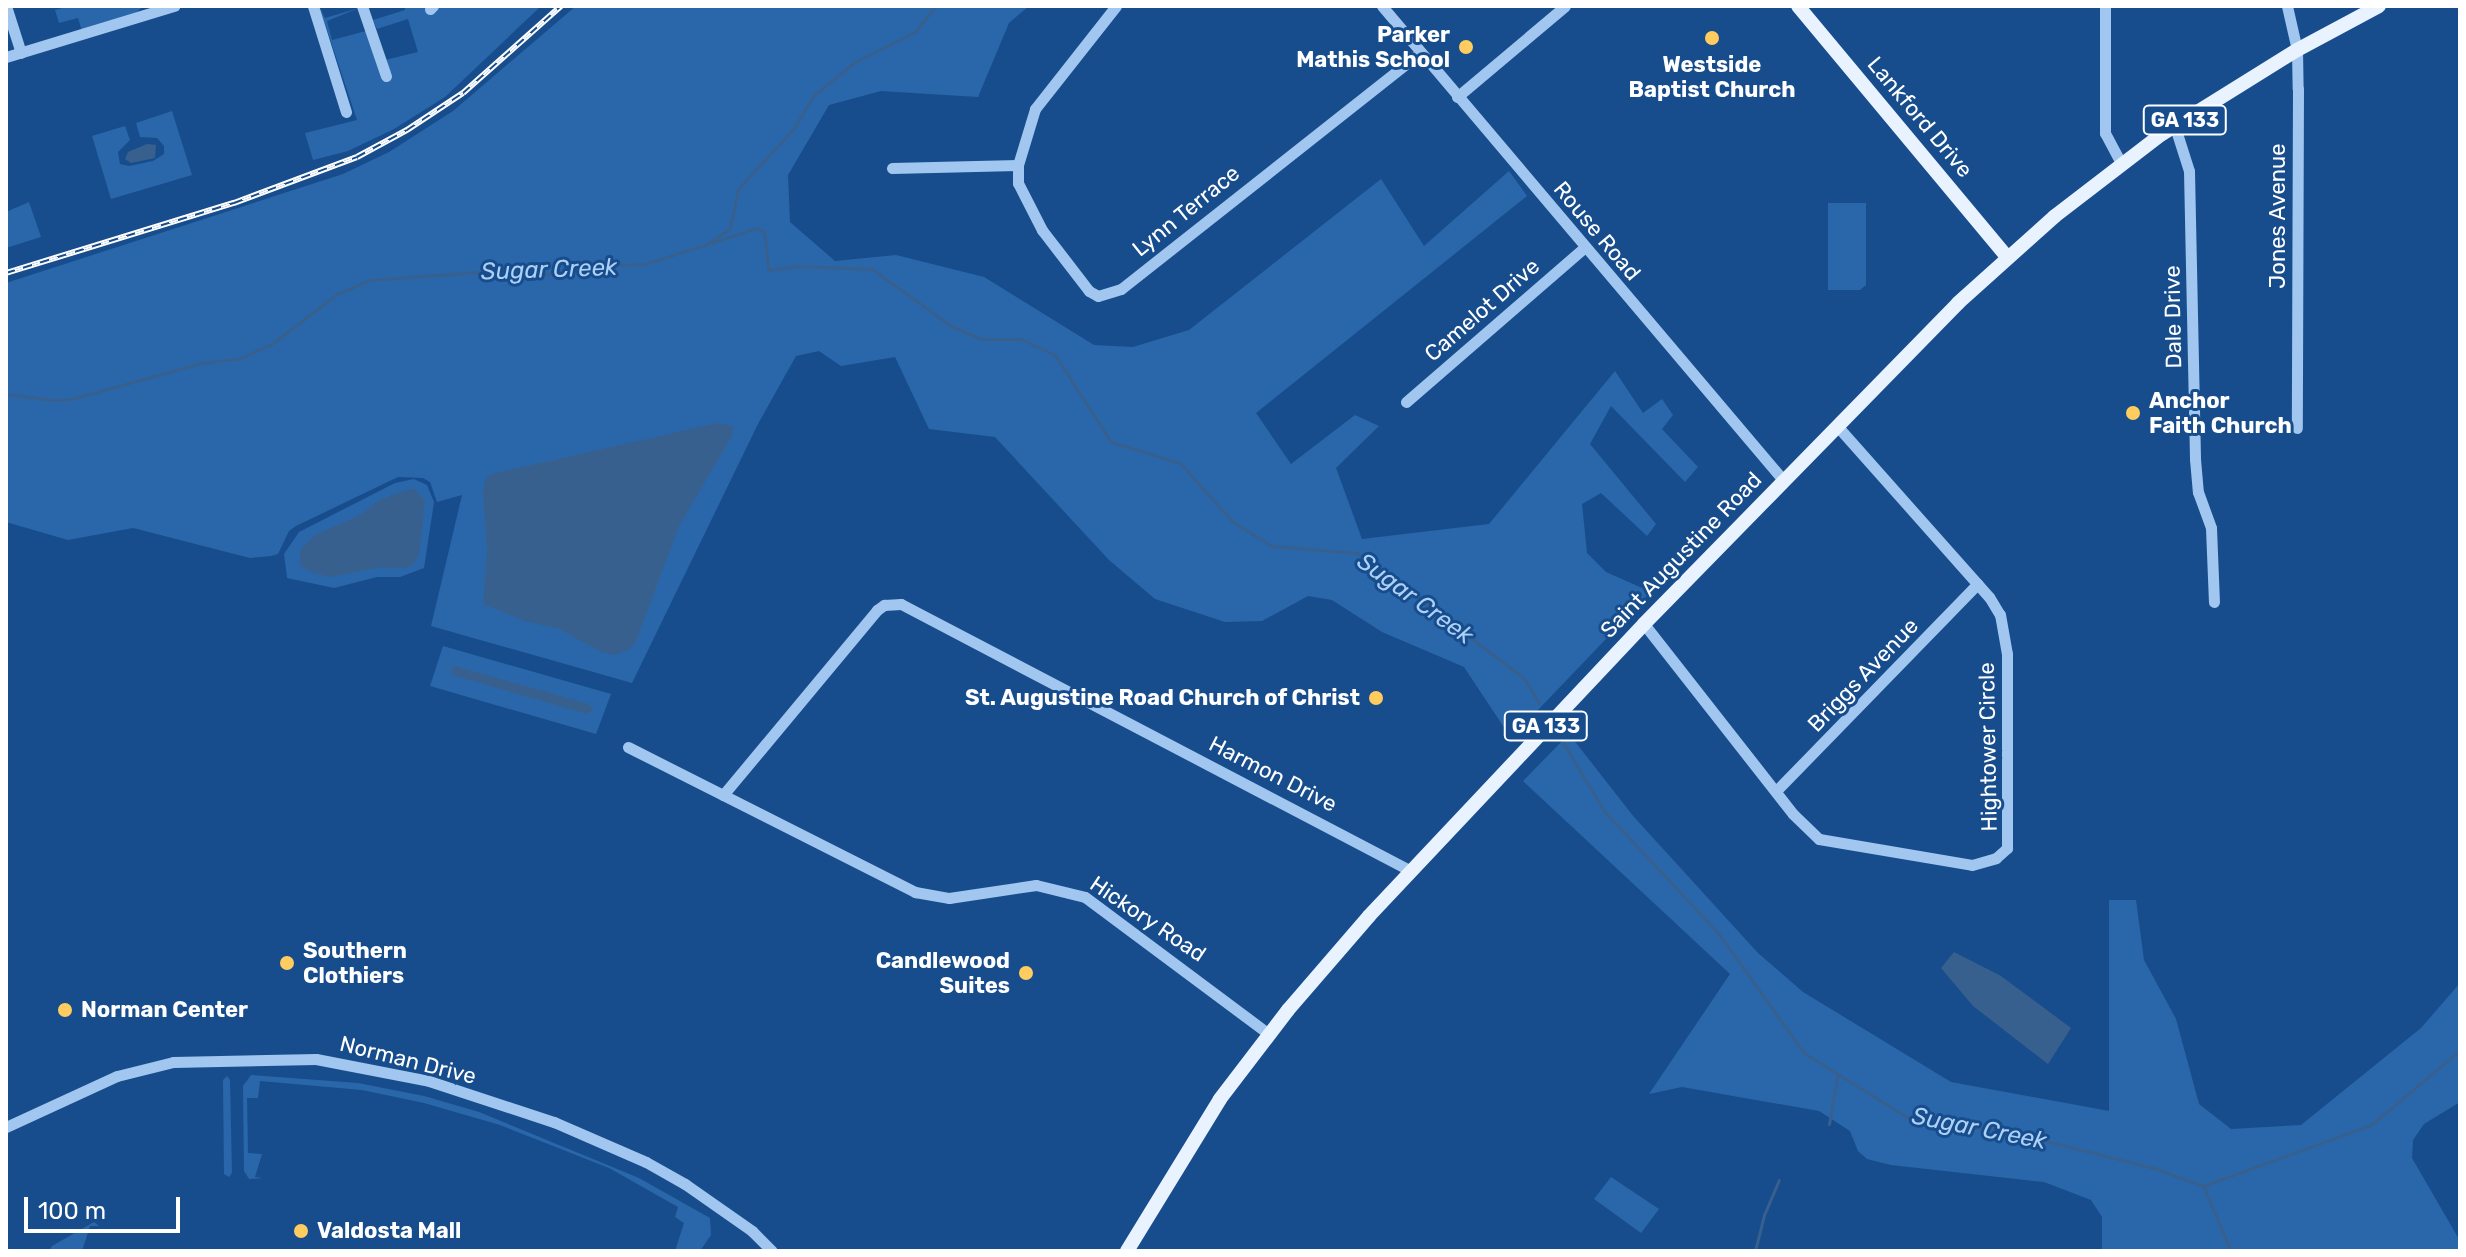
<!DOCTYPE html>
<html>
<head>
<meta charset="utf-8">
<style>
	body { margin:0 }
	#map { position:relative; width:2466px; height:1257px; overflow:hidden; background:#174d8c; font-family:Rubik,sans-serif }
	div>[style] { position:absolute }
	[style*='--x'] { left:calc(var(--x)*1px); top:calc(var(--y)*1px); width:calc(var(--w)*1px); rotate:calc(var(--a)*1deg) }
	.green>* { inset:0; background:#2a67aa }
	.water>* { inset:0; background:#38608e }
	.stream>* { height:3px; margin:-1.5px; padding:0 1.5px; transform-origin:1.5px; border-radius:1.5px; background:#38608e }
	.minor>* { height:11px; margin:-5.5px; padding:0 5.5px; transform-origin:5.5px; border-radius:5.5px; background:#a1c6ef }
	.major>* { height:14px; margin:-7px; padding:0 7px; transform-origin:7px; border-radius:7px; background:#e9f2ff }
	.rail>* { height:6px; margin-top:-3px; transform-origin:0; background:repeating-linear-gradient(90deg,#174d8c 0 9px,#fff 0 18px); box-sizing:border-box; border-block:2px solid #fff }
	.dots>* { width:22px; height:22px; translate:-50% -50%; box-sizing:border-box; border:4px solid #174d8c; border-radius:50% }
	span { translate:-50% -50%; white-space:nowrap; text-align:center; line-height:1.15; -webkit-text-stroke:6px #174d8c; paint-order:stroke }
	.shield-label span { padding:2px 6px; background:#174d8c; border:2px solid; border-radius:6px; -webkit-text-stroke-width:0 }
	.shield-label { font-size:20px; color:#fff; font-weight:700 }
	.poi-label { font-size:22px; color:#fff; font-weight:700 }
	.right { translate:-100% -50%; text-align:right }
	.left { translate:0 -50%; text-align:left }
	.street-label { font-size:22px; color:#fff }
	.water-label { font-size:24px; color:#add0f6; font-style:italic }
	.frame { position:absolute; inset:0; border:8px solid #fff; pointer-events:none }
	.scale { position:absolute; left:24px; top:1197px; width:156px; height:36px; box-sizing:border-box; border:4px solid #fff; border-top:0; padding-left:10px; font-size:24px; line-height:28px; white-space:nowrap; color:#fff; -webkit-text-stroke:6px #174d8c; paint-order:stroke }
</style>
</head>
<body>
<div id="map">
	<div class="green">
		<div style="clip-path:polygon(70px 6px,141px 6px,142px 7px,136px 13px,82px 31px,78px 18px,59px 23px,55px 10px)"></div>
		<div style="clip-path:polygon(319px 6px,325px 18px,359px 8px,327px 21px,332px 40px,366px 31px,383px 81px,390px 77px,385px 60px,418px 52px,408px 19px,377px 29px,373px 20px,405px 10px,405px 6px,541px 6px,445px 97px,394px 129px,348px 151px,313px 160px,305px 133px,357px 120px)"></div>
		<div style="clip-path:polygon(576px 6px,1029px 6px,1009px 23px,978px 97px,881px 91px,829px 105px,788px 175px,790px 222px,835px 261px,896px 255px,984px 277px,1094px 345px,1133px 347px,1189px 330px,1381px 179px,1424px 246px,1509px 171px,1527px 196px,1256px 413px,1291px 464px,1355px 415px,1379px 426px,1336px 468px,1362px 539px,1489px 524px,1615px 371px,1643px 413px,1662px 399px,1673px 415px,1662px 429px,1698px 467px,1685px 482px,1611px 406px,1590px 444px,1656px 524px,1647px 536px,1601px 493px,1582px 504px,1587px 553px,1606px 572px,1651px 592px,1511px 738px,1464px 667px,1382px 632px,1332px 600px,1308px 596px,1262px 621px,1225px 622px,1155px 599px,1109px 560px,995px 437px,929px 429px,895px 357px,841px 366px,819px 351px,796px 356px,758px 424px,632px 683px,431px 626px,462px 495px,437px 502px,430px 482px,423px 478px,398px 477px,296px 526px,289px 531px,278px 554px,271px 556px,250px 558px,133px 528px,68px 540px,6px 522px,6px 283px,343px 174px,389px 152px,453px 111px)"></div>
		<div style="clip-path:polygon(172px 111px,192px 175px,111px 199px,92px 136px,125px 126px,130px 140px,118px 152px,120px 164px,129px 166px,153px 161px,164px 154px,164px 146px,157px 138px,140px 137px,136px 123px)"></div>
		<div style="clip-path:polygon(29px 202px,41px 237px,6px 248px,6px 212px)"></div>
		<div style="clip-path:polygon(1828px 203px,1866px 203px,1866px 285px,1860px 290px,1828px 290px)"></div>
		<div style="clip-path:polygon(414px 479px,427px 485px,434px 502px,424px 568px,400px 577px,377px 577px,334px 588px,287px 578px,284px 554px,299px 532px,395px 483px)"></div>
		<div style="clip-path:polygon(443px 646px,611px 694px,596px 734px,430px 686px)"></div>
		<div style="clip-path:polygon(1569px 734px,1634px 817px,1758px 953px,1803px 992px,1951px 1082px,2109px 1111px,2109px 900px,2136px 900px,2144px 960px,2176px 1019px,2199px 1104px,2231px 1129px,2301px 1125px,2421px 1028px,2460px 983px,2460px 1102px,2424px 1124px,2413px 1140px,2412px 1158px,2460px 1241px,2460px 1251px,2102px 1251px,2102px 1217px,2091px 1200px,2044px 1182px,1891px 1165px,1867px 1159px,1858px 1151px,1850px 1131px,1819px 1111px,1682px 1087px,1649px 1094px,1730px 974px,1523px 781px)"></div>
		<div style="clip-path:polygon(251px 1075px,358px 1083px,424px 1096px,479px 1112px,639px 1178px,710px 1218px,711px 1235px,700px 1251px,675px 1251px,684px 1223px,675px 1217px,678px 1207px,609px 1168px,500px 1125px,424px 1103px,362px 1090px,260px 1081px,258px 1098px,247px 1098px,248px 1153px,262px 1154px,255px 1177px,263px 1178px,249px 1179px,244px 1171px,243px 1086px)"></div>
		<div style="clip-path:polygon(227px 1076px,230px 1080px,232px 1173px,229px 1177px,224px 1174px,223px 1080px)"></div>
		<div style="clip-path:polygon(1611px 1177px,1659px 1209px,1641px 1233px,1594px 1199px)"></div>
		<div style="clip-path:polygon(94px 1222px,99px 1226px,90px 1226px,82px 1251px,49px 1251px,52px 1246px)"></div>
	</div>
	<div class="water">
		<div style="clip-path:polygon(147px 144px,156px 145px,155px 158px,131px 163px,125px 159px,128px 152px)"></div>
		<div style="clip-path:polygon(717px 423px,733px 426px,732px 436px,679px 526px,635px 644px,628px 650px,614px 655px,601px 652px,559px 629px,524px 621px,483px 604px,487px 549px,483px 492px,485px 480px,491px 474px)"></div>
		<div style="clip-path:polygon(409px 489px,416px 490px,425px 501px,419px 555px,414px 564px,406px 568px,377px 568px,331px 577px,310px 572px,300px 565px,300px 550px,315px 535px,362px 514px,379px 500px)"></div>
		<div style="clip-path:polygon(455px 666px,589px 704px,593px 710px,587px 714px,452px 675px,451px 669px)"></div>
		<div style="clip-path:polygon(1954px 952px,2001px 976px,2071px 1028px,2048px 1064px,1973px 1006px,1941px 968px)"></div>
	</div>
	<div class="stream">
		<div style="--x:706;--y:245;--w:29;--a:-35"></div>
		<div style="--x:730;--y:228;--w:40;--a:-78"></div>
		<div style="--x:738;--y:189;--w:83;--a:-47.4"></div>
		<div style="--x:794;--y:128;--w:39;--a:-59"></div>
		<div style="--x:814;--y:95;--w:53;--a:-38.8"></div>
		<div style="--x:855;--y:62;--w:67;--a:-26.6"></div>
		<div style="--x:915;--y:32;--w:33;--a:-52"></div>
		<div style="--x:6;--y:394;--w:47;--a:7.3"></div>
		<div style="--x:53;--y:400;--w:19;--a:-3"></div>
		<div style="--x:72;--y:399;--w:130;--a:-15.6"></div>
		<div style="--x:197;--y:364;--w:44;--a:-7.8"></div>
		<div style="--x:241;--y:358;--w:35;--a:-25"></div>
		<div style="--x:273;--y:343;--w:81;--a:-37.4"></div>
		<div style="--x:337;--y:294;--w:36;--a:-23"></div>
		<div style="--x:370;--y:280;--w:123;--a:-4.2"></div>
		<div style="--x:493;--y:271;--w:49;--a:4.7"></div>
		<div style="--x:542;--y:275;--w:57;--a:-9.1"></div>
		<div style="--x:598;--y:266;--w:47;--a:-2.4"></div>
		<div style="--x:645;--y:264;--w:118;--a:-17.8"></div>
		<div style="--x:757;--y:228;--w:8;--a:30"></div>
		<div style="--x:764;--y:232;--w:38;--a:83"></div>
		<div style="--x:769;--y:270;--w:28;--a:-8"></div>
		<div style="--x:797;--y:266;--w:75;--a:2.3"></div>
		<div style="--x:872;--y:269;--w:97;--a:35.8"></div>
		<div style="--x:951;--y:326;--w:33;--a:23"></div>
		<div style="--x:981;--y:339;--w:40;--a:0"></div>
		<div style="--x:1021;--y:339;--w:38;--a:25"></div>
		<div style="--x:1055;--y:355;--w:103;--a:57.2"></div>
		<div style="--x:1111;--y:442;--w:72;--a:16.9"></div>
		<div style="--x:1180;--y:463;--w:79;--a:48.1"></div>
		<div style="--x:1233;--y:522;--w:46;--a:31.6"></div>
		<div style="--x:1272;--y:546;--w:86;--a:4.7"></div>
		<div style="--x:1358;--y:553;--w:208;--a:37"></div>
		<div style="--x:1524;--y:678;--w:29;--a:59"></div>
		<div style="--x:1562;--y:741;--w:82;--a:59"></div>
		<div style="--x:1604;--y:811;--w:168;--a:46.9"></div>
		<div style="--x:1719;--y:934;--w:146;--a:54.5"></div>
		<div style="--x:1804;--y:1053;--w:125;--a:31.9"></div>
		<div style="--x:1910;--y:1119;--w:106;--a:7.6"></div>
		<div style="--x:2015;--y:1133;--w:146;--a:14.2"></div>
		<div style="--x:2157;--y:1169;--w:49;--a:20.3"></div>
		<div style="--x:2203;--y:1186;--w:71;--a:66.7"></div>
		<div style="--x:1829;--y:1124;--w:48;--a:-80.3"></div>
		<div style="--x:2203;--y:1186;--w:179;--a:-20"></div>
		<div style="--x:2371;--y:1125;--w:116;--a:-40.1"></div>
		<div style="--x:1755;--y:1251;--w:37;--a:-76"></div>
		<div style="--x:1764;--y:1215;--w:38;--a:-67"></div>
	</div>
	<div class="minor">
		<div style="--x:6;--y:6;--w:49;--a:72.3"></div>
		<div style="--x:313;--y:6;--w:111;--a:72.7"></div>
		<div style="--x:362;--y:6;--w:74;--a:71.1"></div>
		<div style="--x:1116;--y:6;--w:131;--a:128.2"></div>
		<div style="--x:1035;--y:109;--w:59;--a:106.9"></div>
		<div style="--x:1018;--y:165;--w:18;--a:90"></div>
		<div style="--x:1018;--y:183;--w:53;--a:62.9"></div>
		<div style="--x:1042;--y:230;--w:77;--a:52.4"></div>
		<div style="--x:1089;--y:291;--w:10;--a:29"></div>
		<div style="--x:1098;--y:296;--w:24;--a:-17"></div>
		<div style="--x:1121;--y:289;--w:382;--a:-38.3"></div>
		<div style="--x:1382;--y:6;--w:622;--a:49.76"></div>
		<div style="--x:2105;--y:6;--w:127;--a:90"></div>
		<div style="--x:2105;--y:133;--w:34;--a:62"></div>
		<div style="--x:2287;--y:6;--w:45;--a:77.2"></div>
		<div style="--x:2297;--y:50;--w:39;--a:89"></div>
		<div style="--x:2298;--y:89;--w:339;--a:90.2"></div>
		<div style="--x:430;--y:9;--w:4;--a:-45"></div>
		<div style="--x:6;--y:57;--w:176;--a:-16.9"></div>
		<div style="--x:1457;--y:97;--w:141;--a:-40.1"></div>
		<div style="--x:2175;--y:127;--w:46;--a:72.3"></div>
		<div style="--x:2189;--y:171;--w:288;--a:88.8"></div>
		<div style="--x:2195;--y:459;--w:33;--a:85"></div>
		<div style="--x:2198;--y:492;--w:38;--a:70"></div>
		<div style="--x:2211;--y:528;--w:74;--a:87.7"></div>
		<div style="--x:892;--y:168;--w:126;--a:-1.4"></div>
		<div style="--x:1406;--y:402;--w:237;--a:-40.9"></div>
		<div style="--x:1644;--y:624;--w:241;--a:51.9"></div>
		<div style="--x:1793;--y:814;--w:36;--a:44"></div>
		<div style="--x:1819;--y:839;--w:155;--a:9.6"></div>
		<div style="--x:1972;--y:865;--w:25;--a:-16"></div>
		<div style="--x:1996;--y:858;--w:15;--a:-42"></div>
		<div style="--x:2007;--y:848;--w:194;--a:-90"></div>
		<div style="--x:2007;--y:654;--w:40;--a:-100"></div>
		<div style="--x:2000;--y:615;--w:21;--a:-121"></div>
		<div style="--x:1989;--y:597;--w:229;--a:-131.6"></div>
		<div style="--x:628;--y:747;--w:322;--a:26.8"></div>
		<div style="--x:915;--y:892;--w:35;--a:10"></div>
		<div style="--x:949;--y:898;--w:88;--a:-8.5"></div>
		<div style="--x:1036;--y:885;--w:50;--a:13.8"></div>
		<div style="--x:1085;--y:897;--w:229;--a:36.7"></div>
		<div style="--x:1776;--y:791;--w:289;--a:-45.8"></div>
		<div style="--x:723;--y:795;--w:241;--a:-50.2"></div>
		<div style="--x:877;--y:610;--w:9;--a:-36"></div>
		<div style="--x:884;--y:605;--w:17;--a:-3"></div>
		<div style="--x:901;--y:604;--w:576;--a:27.63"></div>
		<div style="--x:6;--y:1127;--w:122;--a:-24.7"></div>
		<div style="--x:117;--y:1076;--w:58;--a:-14"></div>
		<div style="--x:173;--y:1062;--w:143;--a:-1.2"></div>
		<div style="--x:316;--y:1059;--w:115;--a:11"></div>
		<div style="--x:429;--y:1081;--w:132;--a:18.2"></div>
		<div style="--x:554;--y:1122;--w:100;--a:23.5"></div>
		<div style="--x:646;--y:1162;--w:45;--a:29.4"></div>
		<div style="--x:685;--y:1184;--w:82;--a:35"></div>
		<div style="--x:752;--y:1231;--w:28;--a:45"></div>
	</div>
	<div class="major">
		<div style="--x:1798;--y:6;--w:327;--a:50.2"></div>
		<div style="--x:1127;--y:1251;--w:178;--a:-58.5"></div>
		<div style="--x:1220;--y:1099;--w:112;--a:-52.6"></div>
		<div style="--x:1288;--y:1010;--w:124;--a:-49.2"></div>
		<div style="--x:1369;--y:916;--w:401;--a:-46.7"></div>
		<div style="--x:1644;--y:624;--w:449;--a:-45.6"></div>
		<div style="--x:1958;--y:303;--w:130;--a:-41.9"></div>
		<div style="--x:2055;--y:216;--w:135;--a:-37.5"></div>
		<div style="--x:2162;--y:134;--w:159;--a:-31.9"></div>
		<div style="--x:2297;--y:50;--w:93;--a:-28.2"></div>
	</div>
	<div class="rail">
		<div style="--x:6;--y:273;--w:239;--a:-17.1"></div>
		<div style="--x:234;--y:203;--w:131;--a:-20.5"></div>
		<div style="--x:357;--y:157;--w:57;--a:-28.4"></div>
		<div style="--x:407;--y:130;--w:67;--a:-33.5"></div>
		<div style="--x:463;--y:93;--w:131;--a:-41.6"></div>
	</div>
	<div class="dots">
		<div style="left:1712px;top:38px;background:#ffcc5f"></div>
		<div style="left:1466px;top:47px;background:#ffcc5f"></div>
		<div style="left:2133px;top:413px;background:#ffcc5f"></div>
		<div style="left:1376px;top:698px;background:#ffcc5f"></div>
		<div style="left:287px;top:963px;background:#ffcc5f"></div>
		<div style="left:1026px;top:973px;background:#ffcc5f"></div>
		<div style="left:65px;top:1010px;background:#ffcc5f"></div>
		<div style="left:301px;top:1231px;background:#ffcc5f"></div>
	</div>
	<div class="shield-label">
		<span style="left:2185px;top:120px">GA 133</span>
		<span style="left:1546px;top:726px">GA 133</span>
	</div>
	<div class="poi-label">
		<span class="right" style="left:1450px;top:47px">Parker<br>Mathis School</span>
		<span style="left:1712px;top:77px">Westside<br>Baptist Church</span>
		<span class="left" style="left:2149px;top:413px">Anchor<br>Faith Church</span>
		<span class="right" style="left:1360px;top:698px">St. Augustine Road Church of Christ</span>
		<span class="left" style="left:303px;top:963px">Southern<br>Clothiers</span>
		<span class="right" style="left:1010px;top:973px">Candlewood<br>Suites</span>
		<span class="left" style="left:81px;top:1010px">Norman Center</span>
		<span class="left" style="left:317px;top:1231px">Valdosta Mall</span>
	</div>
	<div class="street-label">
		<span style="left:1920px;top:117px;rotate:50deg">Lankford Drive</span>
		<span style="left:1186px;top:211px;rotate:-39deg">Lynn Terrace</span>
		<span style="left:2278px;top:216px;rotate:-90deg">Jones Avenue</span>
		<span style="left:1597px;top:231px;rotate:50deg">Rouse Road</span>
		<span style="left:1482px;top:310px;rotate:-41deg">Camelot Drive</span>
		<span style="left:2173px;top:317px;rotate:-91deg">Dale Drive</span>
		<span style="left:1681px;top:555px;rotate:-46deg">Saint Augustine Road</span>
		<span style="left:1863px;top:675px;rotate:-46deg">Briggs Avenue</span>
		<span style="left:1988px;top:747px;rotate:-91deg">Hightower Circle</span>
		<span style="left:1273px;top:774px;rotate:27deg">Harmon Drive</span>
		<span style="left:1148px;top:919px;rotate:34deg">Hickory Road</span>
		<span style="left:408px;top:1060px;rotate:14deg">Norman Drive</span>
	</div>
	<div class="water-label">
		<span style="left:549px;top:270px;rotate:-2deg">Sugar Creek</span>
		<span style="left:1415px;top:599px;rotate:36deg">Sugar Creek</span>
		<span style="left:1979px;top:1129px;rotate:11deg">Sugar Creek</span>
	</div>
	<div class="frame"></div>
	<div class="scale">100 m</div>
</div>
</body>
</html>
